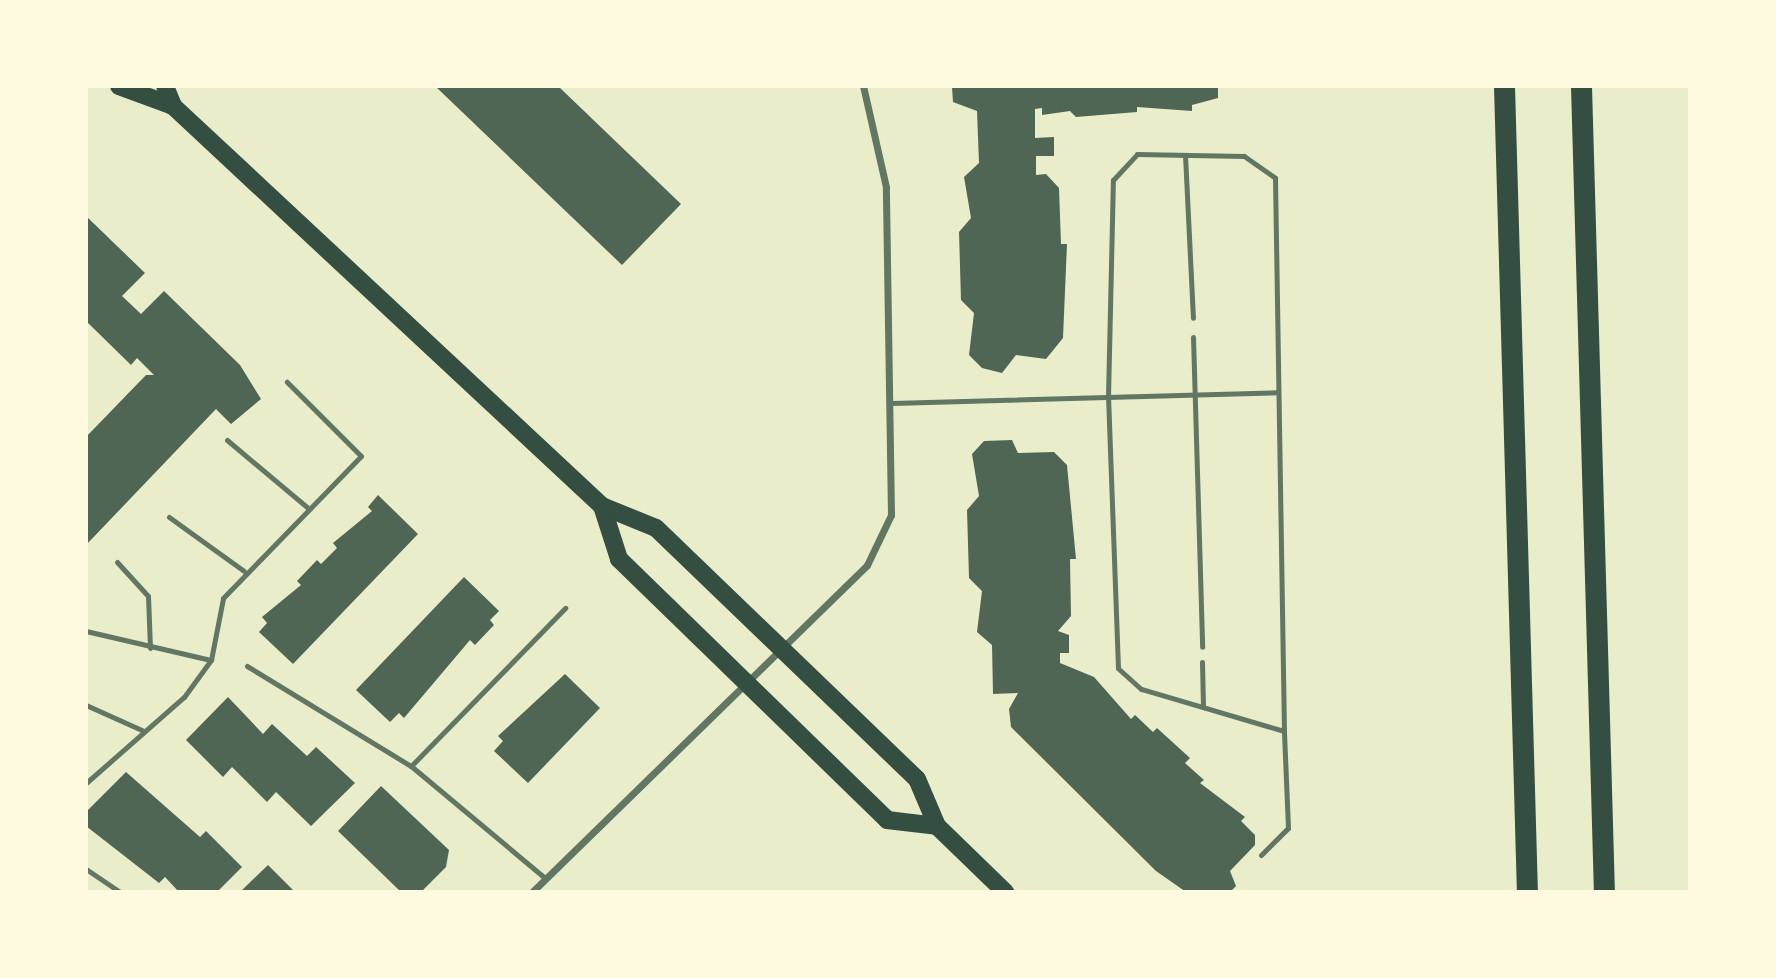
<!DOCTYPE html>
<html>
<head>
<meta charset="utf-8">
<style>
	body { margin:0 }
	#map { position:relative; width:1776px; height:978px; overflow:hidden; background:#e9edc9; font-family:Commissioner,sans-serif }
	div>[style] { position:absolute }
	[style*='--x'] { left:calc(var(--x)*1px); top:calc(var(--y)*1px); width:calc(var(--w)*1px); rotate:calc(var(--a)*1deg) }
	.building>* { inset:0; background:#4f6655 }
	.service>* { height:5px; margin:-2.5px; padding:0 2.5px; transform-origin:2.5px; border-radius:2.5px; background:#617663 }
	.minor>* { height:7px; margin:-3.5px; padding:0 3.5px; transform-origin:3.5px; border-radius:3.5px; background:#617663 }
	.primary>* { height:18px; margin:-9px; padding:0 9px; transform-origin:9px; border-radius:9px; background:#344e41 }
	.motorway>* { height:21px; margin:-10.5px; padding:0 10.5px; transform-origin:10.5px; border-radius:10.5px; background:#344e41 }
	span { translate:-50% -50%; white-space:nowrap; text-align:center; line-height:1.15; -webkit-text-stroke:7px #fefae0; paint-order:stroke }
	.frame { position:absolute; inset:0; border:88px solid #fefae0; pointer-events:none }
</style>
</head>
<body>
<div id="map">
	<div class="building">
		<div style="clip-path:polygon(435px 86px,558px 86px,681px 204px,622px 265px)"></div>
		<div style="clip-path:polygon(1218px 86px,1218px 98px,1192px 105px,1192px 111px,1137px 107px,1137px 112px,1076px 117px,1070px 111px,1042px 115px,1042px 108px,1035px 109px,1035px 138px,1054px 137px,1054px 156px,1036px 156px,1036px 175px,1046px 174px,1059px 188px,1061px 244px,1067px 244px,1063px 338px,1046px 359px,1016px 355px,1002px 373px,982px 368px,969px 355px,974px 313px,961px 300px,959px 232px,971px 218px,964px 177px,979px 163px,977px 111px,953px 102px,952px 87px)"></div>
		<div style="clip-path:polygon(86px 216px,145px 273px,122px 296px,141px 314px,164px 291px,240px 365px,261px 399px,231px 424px,216px 409px,86px 545px,86px 437px,146px 375px,154px 375px,137px 358px,131px 365px,86px 321px)"></div>
		<div style="clip-path:polygon(1012px 440px,1018px 453px,1054px 452px,1067px 465px,1076px 559px,1070px 559px,1071px 616px,1058px 631px,1069px 635px,1069px 653px,1060px 653px,1060px 663px,1094px 677px,1131px 719px,1135px 715px,1153px 732px,1157px 728px,1190px 758px,1185px 763px,1204px 780px,1200px 783px,1245px 817px,1241px 821px,1255px 835px,1255px 845px,1230px 871px,1236px 886px,1230px 892px,1186px 892px,1156px 871px,1011px 727px,1009px 709px,1018px 693px,993px 694px,992px 645px,977px 632px,982px 591px,969px 578px,967px 510px,979px 496px,972px 454px,984px 441px)"></div>
		<div style="clip-path:polygon(378px 495px,418px 534px,293px 664px,259px 632px,267px 623px,262px 617px,301px 585px,297px 581px,317px 560px,321px 564px,337px 548px,333px 543px,372px 511px,368px 507px)"></div>
		<div style="clip-path:polygon(464px 577px,499px 611px,490px 620px,494px 625px,475px 645px,470px 640px,404px 718px,399px 713px,390px 722px,356px 690px)"></div>
		<div style="clip-path:polygon(565px 674px,600px 708px,528px 783px,494px 751px,503px 741px,498px 736px)"></div>
		<div style="clip-path:polygon(228px 697px,263px 734px,272px 724px,307px 756px,316px 747px,355px 783px,311px 826px,276px 792px,267px 802px,232px 767px,223px 777px,186px 740px)"></div>
		<div style="clip-path:polygon(126px 772px,200px 837px,206px 831px,242px 867px,217px 892px,179px 892px,165px 877px,159px 883px,86px 826px,86px 812px)"></div>
		<div style="clip-path:polygon(381px 786px,449px 850px,446px 867px,421px 892px,401px 892px,338px 831px)"></div>
		<div style="clip-path:polygon(268px 865px,295px 892px,240px 892px)"></div>
	</div>
	<div class="service">
		<div style="--x:1185;--y:155;--w:163;--a:87.2"></div>
		<div style="--x:1193;--y:337;--w:310;--a:88.3"></div>
		<div style="--x:892;--y:403;--w:385;--a:-1.6"></div>
		<div style="--x:227;--y:440;--w:106;--a:40"></div>
		<div style="--x:169;--y:517;--w:92;--a:35.8"></div>
		<div style="--x:117;--y:562;--w:46;--a:47.6"></div>
		<div style="--x:148;--y:596;--w:52;--a:87.8"></div>
		<div style="--x:86;--y:631;--w:128;--a:13.1"></div>
		<div style="--x:1202;--y:662;--w:45;--a:88.7"></div>
		<div style="--x:247;--y:666;--w:192;--a:31.4"></div>
		<div style="--x:411;--y:766;--w:175;--a:39.9"></div>
		<div style="--x:86;--y:705;--w:61;--a:24.1"></div>
		<div style="--x:411;--y:766;--w:221;--a:-45.7"></div>
		<div style="--x:86;--y:783;--w:130;--a:-41.3"></div>
		<div style="--x:184;--y:697;--w:46;--a:-53.9"></div>
		<div style="--x:211;--y:660;--w:63;--a:-79"></div>
		<div style="--x:223;--y:598;--w:198;--a:-45.8"></div>
		<div style="--x:361;--y:456;--w:105;--a:-135"></div>
		<div style="--x:1261;--y:855;--w:38;--a:-45"></div>
		<div style="--x:1288;--y:828;--w:97;--a:-92.4"></div>
		<div style="--x:1284;--y:731;--w:149;--a:-163.6"></div>
		<div style="--x:1141;--y:689;--w:31;--a:-138"></div>
		<div style="--x:1118;--y:668;--w:271;--a:-92.1"></div>
		<div style="--x:1108;--y:397;--w:217;--a:-88.7"></div>
		<div style="--x:1113;--y:180;--w:35;--a:-47"></div>
		<div style="--x:1137;--y:154;--w:107;--a:1.1"></div>
		<div style="--x:1244;--y:156;--w:38;--a:35"></div>
		<div style="--x:1275;--y:178;--w:553;--a:89.07"></div>
		<div style="--x:86;--y:869;--w:41;--a:34.1"></div>
	</div>
	<div class="minor">
		<div style="--x:532;--y:892;--w:468;--a:-44.3"></div>
		<div style="--x:867;--y:565;--w:55;--a:-64.4"></div>
		<div style="--x:891;--y:515;--w:328;--a:-90.9"></div>
		<div style="--x:886;--y:187;--w:104;--a:-102.8"></div>
	</div>
	<div class="primary">
		<div style="--x:119;--y:86;--w:58;--a:20.3"></div>
		<div style="--x:165;--y:86;--w:22;--a:68"></div>
		<div style="--x:173;--y:106;--w:587;--a:43"></div>
		<div style="--x:602;--y:506;--w:58;--a:22.2"></div>
		<div style="--x:656;--y:528;--w:362;--a:43.9"></div>
		<div style="--x:917;--y:779;--w:51;--a:66.9"></div>
		<div style="--x:937;--y:826;--w:95;--a:44.1"></div>
		<div style="--x:602;--y:506;--w:56;--a:72.2"></div>
		<div style="--x:619;--y:559;--w:374;--a:44.2"></div>
		<div style="--x:887;--y:820;--w:50;--a:6.8"></div>
	</div>
	<div class="motorway">
		<div style="--x:1504;--y:86;--w:806;--a:88.37"></div>
		<div style="--x:1581;--y:86;--w:806;--a:88.37"></div>
	</div>
	<div class="frame"></div>
</div>
</body>
</html>
